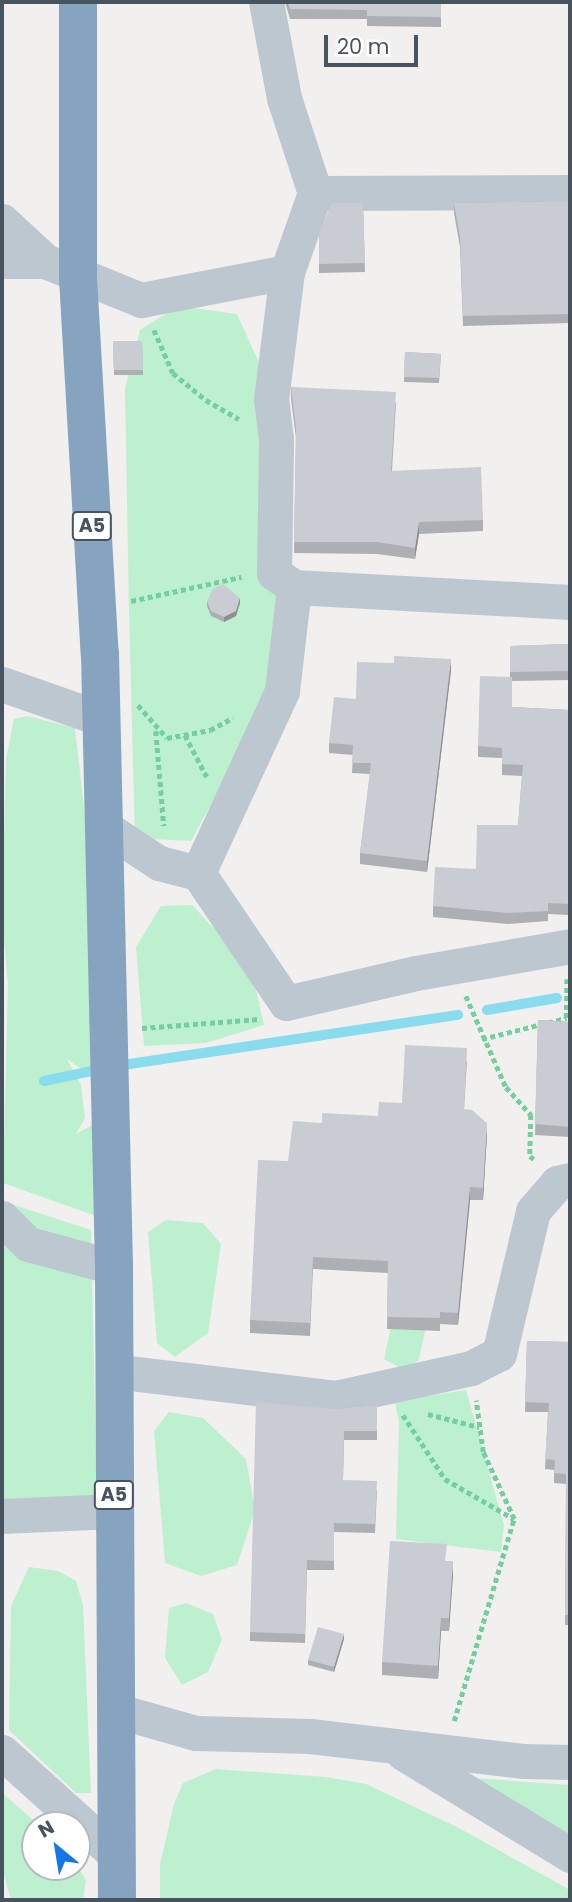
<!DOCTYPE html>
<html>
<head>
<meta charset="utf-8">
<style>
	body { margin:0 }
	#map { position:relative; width:572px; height:1902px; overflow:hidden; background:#f2efef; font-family:Poppins,sans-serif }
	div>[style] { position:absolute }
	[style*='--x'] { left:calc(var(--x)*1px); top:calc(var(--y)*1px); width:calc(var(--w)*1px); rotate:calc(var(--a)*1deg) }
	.green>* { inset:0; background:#bdf0cf }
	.stream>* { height:10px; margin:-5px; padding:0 5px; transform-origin:5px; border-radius:5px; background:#89dcee }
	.path>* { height:4.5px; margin-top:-2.25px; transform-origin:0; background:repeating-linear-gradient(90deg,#74cfa0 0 5px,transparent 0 8.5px) }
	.minor>* { height:35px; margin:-17.5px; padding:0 17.5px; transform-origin:17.5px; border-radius:17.5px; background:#bdc7cf }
	.highway>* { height:38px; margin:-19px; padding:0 19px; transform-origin:19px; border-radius:19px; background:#86a3bf }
	.wall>* { inset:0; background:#adafb5 }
	.shaded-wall>* { inset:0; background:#8d8f93 }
	.building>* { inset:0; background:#c9ccd2 }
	span { translate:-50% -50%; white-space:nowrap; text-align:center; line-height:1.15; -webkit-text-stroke:6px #fff; paint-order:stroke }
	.shield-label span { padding:2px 5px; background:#fff; border:2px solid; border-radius:5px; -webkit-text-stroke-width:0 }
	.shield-label { font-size:19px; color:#47535e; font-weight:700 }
	.frame { position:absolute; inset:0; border:4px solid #47535e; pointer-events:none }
	.north { position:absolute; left:21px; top:1811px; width:70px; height:70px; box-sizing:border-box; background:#fff; border:2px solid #b5babf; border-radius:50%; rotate:330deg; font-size:19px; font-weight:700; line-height:28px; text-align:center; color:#47535e }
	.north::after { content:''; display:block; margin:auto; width:24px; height:32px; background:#1476e7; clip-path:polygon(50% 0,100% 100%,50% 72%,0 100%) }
	.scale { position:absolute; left:324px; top:35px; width:94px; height:32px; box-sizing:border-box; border:4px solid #47535e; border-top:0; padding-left:9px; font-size:21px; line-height:24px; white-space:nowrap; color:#47535e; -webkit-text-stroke:5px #fff; paint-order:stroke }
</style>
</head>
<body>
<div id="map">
	<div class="green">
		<div style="clip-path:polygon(178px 306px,237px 314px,261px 367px,285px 600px,277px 682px,191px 841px,135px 838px,129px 611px,125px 388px,140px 330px)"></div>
		<div style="clip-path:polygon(27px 716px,75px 728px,89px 852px,97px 1080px,67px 1059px,81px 1085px,85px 1118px,76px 1134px,96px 1123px,96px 1216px,3px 1183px,8px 985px,2px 916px,6px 759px,14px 719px)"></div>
		<div style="clip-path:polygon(192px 905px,251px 968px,264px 1025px,206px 1043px,144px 1046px,136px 947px,161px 906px)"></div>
		<div style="clip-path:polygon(2px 1201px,91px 1230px,97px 1501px,2px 1506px)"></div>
		<div style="clip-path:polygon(166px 1220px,203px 1223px,221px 1244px,208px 1333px,175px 1357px,157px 1343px,148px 1232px)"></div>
		<div style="clip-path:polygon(433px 1294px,419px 1359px,406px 1371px,384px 1359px,395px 1309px)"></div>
		<div style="clip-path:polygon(466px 1390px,504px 1525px,501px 1552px,396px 1539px,399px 1422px,395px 1401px)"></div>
		<div style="clip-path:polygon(169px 1412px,203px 1418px,246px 1459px,255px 1510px,237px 1565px,201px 1576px,165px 1563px,154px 1431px)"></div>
		<div style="clip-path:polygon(29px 1567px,58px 1571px,76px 1581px,83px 1605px,91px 1793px,76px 1793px,9px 1730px,11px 1606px)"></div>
		<div style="clip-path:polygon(186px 1603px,213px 1614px,222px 1640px,208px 1672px,182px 1685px,165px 1658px,169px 1608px)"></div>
		<div style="clip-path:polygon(216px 1769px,326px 1777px,366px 1784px,459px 1828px,570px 1890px,570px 1900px,160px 1900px,160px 1864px,174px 1804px,183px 1783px)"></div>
		<div style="clip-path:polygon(434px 1775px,570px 1785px,570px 1849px)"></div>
		<div style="clip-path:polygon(2px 1793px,39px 1825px,35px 1825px,35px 1867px,77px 1865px,86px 1880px,83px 1900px,11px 1900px,2px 1868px)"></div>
	</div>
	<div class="stream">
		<div style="--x:487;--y:1010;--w:71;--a:-9.7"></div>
		<div style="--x:116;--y:1066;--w:346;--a:-8.5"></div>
		<div style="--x:44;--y:1081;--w:58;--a:-11.9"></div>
	</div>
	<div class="path">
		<div style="--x:154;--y:330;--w:47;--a:66.2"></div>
		<div style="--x:173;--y:373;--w:43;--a:39.3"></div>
		<div style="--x:206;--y:400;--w:38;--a:30"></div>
		<div style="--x:131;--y:601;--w:113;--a:-12.3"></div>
		<div style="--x:138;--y:705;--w:44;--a:48.7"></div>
		<div style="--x:167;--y:738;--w:44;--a:-10.5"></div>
		<div style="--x:210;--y:730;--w:26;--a:-28"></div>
		<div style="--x:156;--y:731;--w:95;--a:85.2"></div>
		<div style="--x:185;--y:735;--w:47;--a:62.4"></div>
		<div style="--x:466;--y:996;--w:99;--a:66.3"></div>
		<div style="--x:506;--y:1087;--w:38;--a:48"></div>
		<div style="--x:531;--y:1115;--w:41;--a:91.4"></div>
		<div style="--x:530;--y:1156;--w:5;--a:37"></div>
		<div style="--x:142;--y:1028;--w:117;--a:-4.4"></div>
		<div style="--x:482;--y:1039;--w:87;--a:-14"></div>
		<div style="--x:566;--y:1018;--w:39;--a:-89"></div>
		<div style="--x:428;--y:1414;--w:53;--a:14.3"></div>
		<div style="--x:403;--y:1415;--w:77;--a:56.7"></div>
		<div style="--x:445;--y:1479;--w:80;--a:30.1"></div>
		<div style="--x:454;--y:1721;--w:211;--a:-73.5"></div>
		<div style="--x:514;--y:1519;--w:74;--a:-114.8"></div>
		<div style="--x:483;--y:1452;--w:52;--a:-97.7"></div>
	</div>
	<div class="minor">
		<div style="--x:315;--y:193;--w:255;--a:-0.2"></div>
		<div style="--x:2;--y:221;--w:59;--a:42.9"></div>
		<div style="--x:45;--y:261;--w:104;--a:22.1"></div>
		<div style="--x:141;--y:300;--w:149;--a:-10.9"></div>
		<div style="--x:2;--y:261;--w:43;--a:0"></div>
		<div style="--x:294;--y:587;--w:276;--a:3.1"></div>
		<div style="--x:2;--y:684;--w:103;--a:19.3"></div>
		<div style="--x:103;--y:826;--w:67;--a:33.5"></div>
		<div style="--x:159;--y:863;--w:40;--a:14.4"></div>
		<div style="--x:198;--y:873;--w:200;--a:-65.2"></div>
		<div style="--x:282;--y:691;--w:105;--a:-83.4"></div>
		<div style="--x:294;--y:587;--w:24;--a:-145"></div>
		<div style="--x:274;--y:573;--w:134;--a:-89.1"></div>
		<div style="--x:276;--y:439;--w:39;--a:-97"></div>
		<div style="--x:271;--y:400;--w:129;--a:-82.9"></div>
		<div style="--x:287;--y:272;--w:84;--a:-70.5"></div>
		<div style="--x:315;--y:193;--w:100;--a:-108.1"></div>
		<div style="--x:284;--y:98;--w:98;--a:-100.6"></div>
		<div style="--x:198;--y:873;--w:157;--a:55.9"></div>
		<div style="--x:286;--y:1003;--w:133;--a:-13"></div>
		<div style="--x:416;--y:973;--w:156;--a:-9.9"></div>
		<div style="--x:2;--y:1218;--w:37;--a:45"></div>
		<div style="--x:28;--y:1244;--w:89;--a:15"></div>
		<div style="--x:113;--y:1371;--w:224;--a:6.9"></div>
		<div style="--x:335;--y:1398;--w:139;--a:-12.4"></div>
		<div style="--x:471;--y:1368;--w:31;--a:-27"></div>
		<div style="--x:499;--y:1354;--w:147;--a:-76.6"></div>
		<div style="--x:533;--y:1211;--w:37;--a:-49"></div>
		<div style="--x:557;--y:1183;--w:13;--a:-13"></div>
		<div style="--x:2;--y:1516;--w:112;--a:-2.6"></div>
		<div style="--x:118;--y:1711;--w:81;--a:15.8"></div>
		<div style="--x:196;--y:1733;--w:114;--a:1.5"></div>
		<div style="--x:310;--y:1736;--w:214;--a:6.7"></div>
		<div style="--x:523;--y:1761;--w:47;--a:1.2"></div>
		<div style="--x:2;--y:1752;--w:154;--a:42.1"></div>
		<div style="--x:403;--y:1753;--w:196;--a:31.4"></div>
	</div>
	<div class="highway">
		<div style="--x:78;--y:2;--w:276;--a:90"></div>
		<div style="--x:78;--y:278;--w:377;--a:86.7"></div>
		<div style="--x:100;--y:654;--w:613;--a:88.69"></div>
		<div style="--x:114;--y:1267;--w:633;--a:89.73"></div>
	</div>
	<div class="wall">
		<div style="clip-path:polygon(285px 2px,441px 2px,441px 27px,367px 26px,367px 19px,290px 19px)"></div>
		<div style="clip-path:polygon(570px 201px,570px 323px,463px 326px,460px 247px,454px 213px,454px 203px)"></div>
		<div style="clip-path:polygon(363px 203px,365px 272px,319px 273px,319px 233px)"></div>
		<div style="clip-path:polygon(113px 341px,142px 341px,143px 375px,114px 375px)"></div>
		<div style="clip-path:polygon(405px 352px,441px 354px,439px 383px,404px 382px)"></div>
		<div style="clip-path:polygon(291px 387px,396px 403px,392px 471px,483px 520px,483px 531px,419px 534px,415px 559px,377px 554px,294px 553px,296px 438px,291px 399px)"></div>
		<div style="clip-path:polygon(207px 601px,240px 603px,236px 616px,224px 622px,211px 616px,207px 606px)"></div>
		<div style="clip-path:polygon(570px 644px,570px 680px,512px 681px,512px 707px,570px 710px,570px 915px,548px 914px,548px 921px,508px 924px,433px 917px,433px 906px,476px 869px,518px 825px,522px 776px,502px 775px,502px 758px,478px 757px,478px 746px,510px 677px,510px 646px)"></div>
		<div style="clip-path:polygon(451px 670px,427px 872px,360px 864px,360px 853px,370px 774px,352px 773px,353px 755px,329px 753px,329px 743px,356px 699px)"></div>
		<div style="clip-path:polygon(538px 1020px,570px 1022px,570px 1137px,535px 1135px)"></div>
		<div style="clip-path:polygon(467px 1061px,464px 1109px,487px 1135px,483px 1200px,470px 1200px,458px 1325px,440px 1324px,440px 1331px,387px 1329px,388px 1273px,313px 1269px,310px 1336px,250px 1333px,250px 1320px,288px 1161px,322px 1123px,378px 1116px,402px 1103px)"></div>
		<div style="clip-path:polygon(527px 1341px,570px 1342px,570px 1625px,565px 1625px,566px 1484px,554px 1483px,554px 1470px,545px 1469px,548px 1412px,525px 1412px)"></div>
		<div style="clip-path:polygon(377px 1405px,377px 1440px,344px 1440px,343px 1480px,377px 1490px,375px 1533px,334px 1532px,334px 1570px,307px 1570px,305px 1643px,250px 1641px,250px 1632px,333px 1409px)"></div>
		<div style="clip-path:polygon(446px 1561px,453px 1574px,449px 1631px,441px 1631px,438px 1679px,382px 1675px,382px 1662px)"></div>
		<div style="clip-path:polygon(344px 1639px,334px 1672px,308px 1665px,308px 1660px)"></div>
	</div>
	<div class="shaded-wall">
		<div style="clip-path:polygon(419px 522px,419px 534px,415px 559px,415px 548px)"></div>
		<div style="clip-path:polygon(240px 598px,240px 603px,236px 616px,224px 622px,224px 617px)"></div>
		<div style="clip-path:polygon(451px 659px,451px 670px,427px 872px,427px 861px)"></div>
		<div style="clip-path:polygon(487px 1123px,487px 1135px,483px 1200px,483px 1188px)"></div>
		<div style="clip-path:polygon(470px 1187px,470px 1200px,458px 1325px,458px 1313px)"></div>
		<div style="clip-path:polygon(453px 1561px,453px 1574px,449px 1631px,449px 1618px)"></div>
		<div style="clip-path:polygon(441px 1618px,441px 1631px,438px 1679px,438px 1666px)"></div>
		<div style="clip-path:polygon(344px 1634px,344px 1639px,334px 1672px,334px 1667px)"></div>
	</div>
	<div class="building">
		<div style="clip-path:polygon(288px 2px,441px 2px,441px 17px,367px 16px,367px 10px,290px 9px)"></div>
		<div style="clip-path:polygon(570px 201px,570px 314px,463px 316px,460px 237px,454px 203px)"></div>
		<div style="clip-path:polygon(332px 203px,363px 203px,365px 263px,319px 264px,319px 233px)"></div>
		<div style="clip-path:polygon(113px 341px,142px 341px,143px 370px,114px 370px)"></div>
		<div style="clip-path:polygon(405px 352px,441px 354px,439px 378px,404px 377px)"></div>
		<div style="clip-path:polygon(291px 387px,396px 392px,391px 471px,481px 467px,483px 520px,419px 522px,415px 548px,377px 542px,294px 542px,296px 428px)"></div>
		<div style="clip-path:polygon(223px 584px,240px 598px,236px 611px,224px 617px,211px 611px,207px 601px,213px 589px)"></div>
		<div style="clip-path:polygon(570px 644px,570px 671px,510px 672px,510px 646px)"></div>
		<div style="clip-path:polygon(394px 656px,451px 659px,427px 861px,360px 853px,371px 763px,352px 763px,353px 745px,329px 743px,334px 697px,356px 699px,357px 662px,394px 663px)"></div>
		<div style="clip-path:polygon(480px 676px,512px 677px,512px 707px,570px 710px,570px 904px,548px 903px,548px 911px,508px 913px,433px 906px,435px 867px,476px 869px,477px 825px,518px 825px,523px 765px,502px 764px,502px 748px,478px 746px)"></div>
		<div style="clip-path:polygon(538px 1020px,570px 1022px,570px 1127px,535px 1124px)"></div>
		<div style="clip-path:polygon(405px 1045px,467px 1048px,464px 1109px,472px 1110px,487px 1123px,483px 1188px,470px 1187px,458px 1313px,440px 1312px,440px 1318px,387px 1317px,388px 1261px,313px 1257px,310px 1323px,250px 1320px,258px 1160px,288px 1161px,293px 1121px,322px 1123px,322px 1113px,378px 1116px,379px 1102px,402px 1103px)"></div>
		<div style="clip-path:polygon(527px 1341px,570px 1342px,570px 1615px,565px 1615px,566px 1474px,554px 1473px,555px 1460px,545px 1459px,549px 1403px,525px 1402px)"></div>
		<div style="clip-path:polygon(256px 1402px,333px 1409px,377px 1405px,377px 1431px,344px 1431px,343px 1480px,377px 1481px,375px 1524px,334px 1523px,334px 1561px,307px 1560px,305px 1634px,250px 1632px)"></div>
		<div style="clip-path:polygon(390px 1541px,447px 1544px,445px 1561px,453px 1561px,449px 1618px,441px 1618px,438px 1666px,382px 1662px)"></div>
		<div style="clip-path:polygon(318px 1627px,344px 1634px,334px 1667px,308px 1660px)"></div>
	</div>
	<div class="shield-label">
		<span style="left:92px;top:526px">A5</span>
		<span style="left:114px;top:1495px">A5</span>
	</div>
	<div class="frame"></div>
	<div class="north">N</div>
	<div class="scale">20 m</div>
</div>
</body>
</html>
